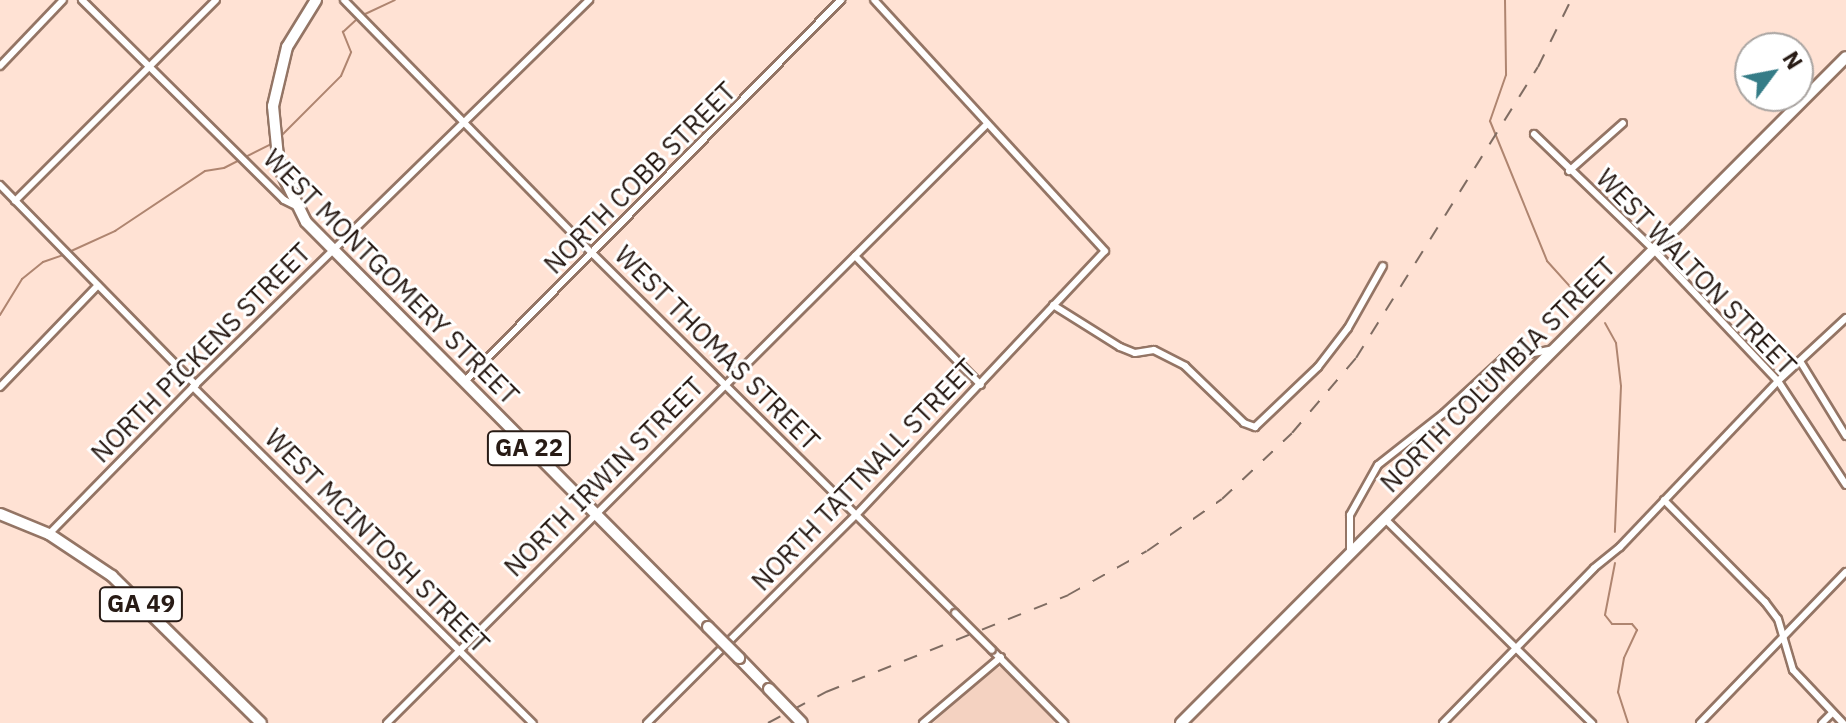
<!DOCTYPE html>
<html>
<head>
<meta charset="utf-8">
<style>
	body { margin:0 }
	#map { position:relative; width:1846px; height:723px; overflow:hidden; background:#ffe2d4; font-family:"IBM Plex Sans",sans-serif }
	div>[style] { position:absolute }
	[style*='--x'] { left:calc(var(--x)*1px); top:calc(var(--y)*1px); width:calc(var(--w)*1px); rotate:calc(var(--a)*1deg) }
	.built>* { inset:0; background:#f4d2c1 }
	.stream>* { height:2px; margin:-1px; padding:0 1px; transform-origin:1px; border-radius:1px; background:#af8570 }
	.roads { filter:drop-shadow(2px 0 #947565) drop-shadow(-2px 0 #947565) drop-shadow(0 2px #947565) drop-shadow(0 -2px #947565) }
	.minor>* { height:6px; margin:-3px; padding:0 3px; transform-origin:3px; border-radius:3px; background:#fff }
	.primary>* { height:10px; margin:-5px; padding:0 5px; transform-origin:5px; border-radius:5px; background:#fff }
	.rail>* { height:2px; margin-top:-1px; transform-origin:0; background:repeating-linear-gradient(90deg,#7f6c62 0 14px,transparent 0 28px) }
	.bridges { filter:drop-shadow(2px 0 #947565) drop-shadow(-2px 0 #947565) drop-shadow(0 2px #947565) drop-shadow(0 -2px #947565) }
	.minor-bridge>* { height:6px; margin:-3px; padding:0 3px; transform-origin:3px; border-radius:3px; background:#fff }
	.primary-bridge>* { height:10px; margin:-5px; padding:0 5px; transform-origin:5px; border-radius:5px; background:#fff }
	span { translate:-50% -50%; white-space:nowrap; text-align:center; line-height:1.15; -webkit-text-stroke:6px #fff; paint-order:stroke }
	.shield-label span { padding:2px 6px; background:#fff; border:2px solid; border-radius:6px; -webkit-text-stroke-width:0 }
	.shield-label { font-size:24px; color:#281b15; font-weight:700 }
	.street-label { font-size:26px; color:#281b15 }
	.north { position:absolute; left:1734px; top:32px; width:80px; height:80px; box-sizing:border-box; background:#fff; border:2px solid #a9a4a1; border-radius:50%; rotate:58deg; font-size:22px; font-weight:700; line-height:32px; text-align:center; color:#281b15 }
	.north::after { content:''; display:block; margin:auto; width:28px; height:36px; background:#357c87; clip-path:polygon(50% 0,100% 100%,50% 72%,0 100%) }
</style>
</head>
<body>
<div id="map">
	<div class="built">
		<div style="clip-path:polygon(1003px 666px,1056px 720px,1053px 723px,933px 723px,989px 672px)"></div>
	</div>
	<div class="stream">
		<div style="--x:1505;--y:0;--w:75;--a:89.2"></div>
		<div style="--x:1506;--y:75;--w:49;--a:109.2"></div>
		<div style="--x:1490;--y:121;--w:151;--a:67.8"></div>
		<div style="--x:1547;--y:261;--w:54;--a:48"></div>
		<div style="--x:363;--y:15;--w:35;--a:-25"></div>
		<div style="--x:281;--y:136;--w:85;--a:-45"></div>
		<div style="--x:341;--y:76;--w:26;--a:-67"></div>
		<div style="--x:351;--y:52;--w:22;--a:-112"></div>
		<div style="--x:343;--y:32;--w:21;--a:-43"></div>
		<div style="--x:69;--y:252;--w:51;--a:-24.5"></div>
		<div style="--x:115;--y:231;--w:108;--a:-33.7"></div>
		<div style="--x:205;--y:171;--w:19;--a:-9"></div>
		<div style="--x:224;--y:168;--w:55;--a:-27"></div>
		<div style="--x:0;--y:315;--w:42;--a:-58.6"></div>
		<div style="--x:22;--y:279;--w:27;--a:-39"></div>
		<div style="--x:43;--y:262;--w:21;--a:-19"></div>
		<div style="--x:1605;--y:323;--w:23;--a:61"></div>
		<div style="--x:1616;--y:343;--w:43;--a:83.4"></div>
		<div style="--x:1621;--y:386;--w:146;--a:92.4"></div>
		<div style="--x:1615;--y:563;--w:53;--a:100.9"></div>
		<div style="--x:1605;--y:615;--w:11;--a:52"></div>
		<div style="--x:1612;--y:624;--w:20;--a:0"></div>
		<div style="--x:1632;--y:624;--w:8;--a:50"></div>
		<div style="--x:1637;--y:630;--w:31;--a:115"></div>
		<div style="--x:1624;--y:658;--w:35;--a:100"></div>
		<div style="--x:1618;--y:692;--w:33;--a:72"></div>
	</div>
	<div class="roads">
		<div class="minor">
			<div style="--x:82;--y:0;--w:284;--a:44.7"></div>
			<div style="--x:284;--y:200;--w:13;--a:27"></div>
			<div style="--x:344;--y:0;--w:356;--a:45.6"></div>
			<div style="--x:593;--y:254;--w:510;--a:44.76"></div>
			<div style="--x:0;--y:66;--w:91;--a:-46.3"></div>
			<div style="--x:1534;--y:134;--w:167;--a:44"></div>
			<div style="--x:1654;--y:250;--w:180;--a:46.6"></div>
			<div style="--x:1778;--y:381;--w:124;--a:56.8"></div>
			<div style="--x:1569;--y:171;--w:72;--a:-41.6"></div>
			<div style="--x:0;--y:185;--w:280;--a:45.6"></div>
			<div style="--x:15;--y:201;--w:284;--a:-45"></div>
			<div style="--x:855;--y:256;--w:180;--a:45.7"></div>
			<div style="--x:1053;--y:305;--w:79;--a:32.1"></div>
			<div style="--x:1120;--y:347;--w:16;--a:22"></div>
			<div style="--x:1135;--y:353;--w:19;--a:-9"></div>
			<div style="--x:1154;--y:350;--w:35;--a:27"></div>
			<div style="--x:1185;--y:366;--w:82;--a:44"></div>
			<div style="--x:1244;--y:423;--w:12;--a:20"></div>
			<div style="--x:1255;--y:427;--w:87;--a:-43.6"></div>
			<div style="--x:1318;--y:367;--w:49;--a:-52.4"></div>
			<div style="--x:1348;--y:328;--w:71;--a:-60.6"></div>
			<div style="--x:1800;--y:361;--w:88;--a:58.5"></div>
			<div style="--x:464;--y:382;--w:537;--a:-45.38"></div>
			<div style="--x:0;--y:387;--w:141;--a:-46.1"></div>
			<div style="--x:193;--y:387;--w:478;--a:44.7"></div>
			<div style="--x:1664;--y:500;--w:144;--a:45.3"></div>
			<div style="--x:1765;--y:602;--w:21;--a:53"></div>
			<div style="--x:1778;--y:619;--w:53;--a:73.6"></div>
			<div style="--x:1793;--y:670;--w:73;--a:46.7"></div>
			<div style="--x:1385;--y:519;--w:291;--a:44.6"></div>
			<div style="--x:49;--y:534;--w:206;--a:-45.6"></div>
			<div style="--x:193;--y:387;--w:554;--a:-44.34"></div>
			<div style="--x:1350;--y:554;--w:39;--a:-90"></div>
			<div style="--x:1350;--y:515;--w:57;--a:-60.8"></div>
			<div style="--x:1378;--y:465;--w:84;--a:-38.2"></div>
			<div style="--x:1444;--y:413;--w:80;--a:-42.5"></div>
			<div style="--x:1503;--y:359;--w:52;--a:-11.1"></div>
			<div style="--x:992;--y:650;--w:103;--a:45.4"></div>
			<div style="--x:387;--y:723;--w:846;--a:-44.95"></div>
			<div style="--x:647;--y:723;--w:296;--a:-44.9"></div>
			<div style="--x:857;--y:514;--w:361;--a:-46.7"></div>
			<div style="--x:1105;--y:251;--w:341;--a:-132.6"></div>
			<div style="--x:923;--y:723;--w:102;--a:-40.2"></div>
			<div style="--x:1443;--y:723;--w:216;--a:-45.7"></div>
			<div style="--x:1594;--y:568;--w:33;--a:-39"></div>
			<div style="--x:1620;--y:547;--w:229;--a:-46.4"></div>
			<div style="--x:1778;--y:381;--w:93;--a:-42.8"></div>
			<div style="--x:1700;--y:723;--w:210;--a:-46"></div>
			<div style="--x:1822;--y:723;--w:14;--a:-45"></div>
		</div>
		<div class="primary">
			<div style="--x:316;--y:0;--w:55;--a:121.7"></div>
			<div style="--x:287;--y:47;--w:61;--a:103.3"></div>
			<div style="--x:273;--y:106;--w:61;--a:84.4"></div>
			<div style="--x:279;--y:167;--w:61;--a:63.9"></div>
			<div style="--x:306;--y:222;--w:571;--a:45.21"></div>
			<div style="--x:0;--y:514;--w:53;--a:22.2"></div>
			<div style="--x:49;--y:534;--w:76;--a:33.7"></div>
			<div style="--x:112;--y:576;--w:209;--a:44.6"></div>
			<div style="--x:739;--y:658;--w:43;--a:45.9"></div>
			<div style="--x:1181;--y:723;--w:941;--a:-45.04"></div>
		</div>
	</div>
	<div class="rail">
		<div style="--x:768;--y:723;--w:66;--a:-28.1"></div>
		<div style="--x:826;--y:692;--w:261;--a:-21.8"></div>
		<div style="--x:1068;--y:595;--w:90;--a:-29.1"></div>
		<div style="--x:1147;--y:551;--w:91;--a:-34.7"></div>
		<div style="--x:1222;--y:499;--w:96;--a:-43.3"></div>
		<div style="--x:1292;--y:433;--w:99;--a:-49.5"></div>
		<div style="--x:1356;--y:358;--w:343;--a:-58"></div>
		<div style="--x:1538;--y:67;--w:75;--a:-63.8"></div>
	</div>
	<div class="bridges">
		<div class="minor-bridge">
			<div style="--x:955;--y:613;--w:52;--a:45"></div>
		</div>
		<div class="primary-bridge">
			<div style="--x:708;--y:627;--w:44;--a:45"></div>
			<div style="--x:769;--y:689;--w:47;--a:45.9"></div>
		</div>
	</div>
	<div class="shield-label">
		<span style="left:529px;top:448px">GA 22</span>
		<span style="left:141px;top:604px">GA 49</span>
	</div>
	<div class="street-label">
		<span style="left:640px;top:178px;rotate:-45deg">NORTH COBB STREET</span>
		<span style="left:1696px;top:272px;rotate:46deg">WEST WALTON STREET</span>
		<span style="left:391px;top:277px;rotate:45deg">WEST MONTGOMERY STREET</span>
		<span style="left:717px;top:348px;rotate:45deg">WEST THOMAS STREET</span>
		<span style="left:201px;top:353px;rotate:-45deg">NORTH PICKENS STREET</span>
		<span style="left:1498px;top:375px;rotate:-45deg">NORTH COLUMBIA STREET</span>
		<span style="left:864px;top:475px;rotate:-46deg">NORTH TATTNALL STREET</span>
		<span style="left:604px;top:477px;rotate:-45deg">NORTH IRWIN STREET</span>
		<span style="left:377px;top:541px;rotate:45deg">WEST MCINTOSH STREET</span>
	</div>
	<div class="north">N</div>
</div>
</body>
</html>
